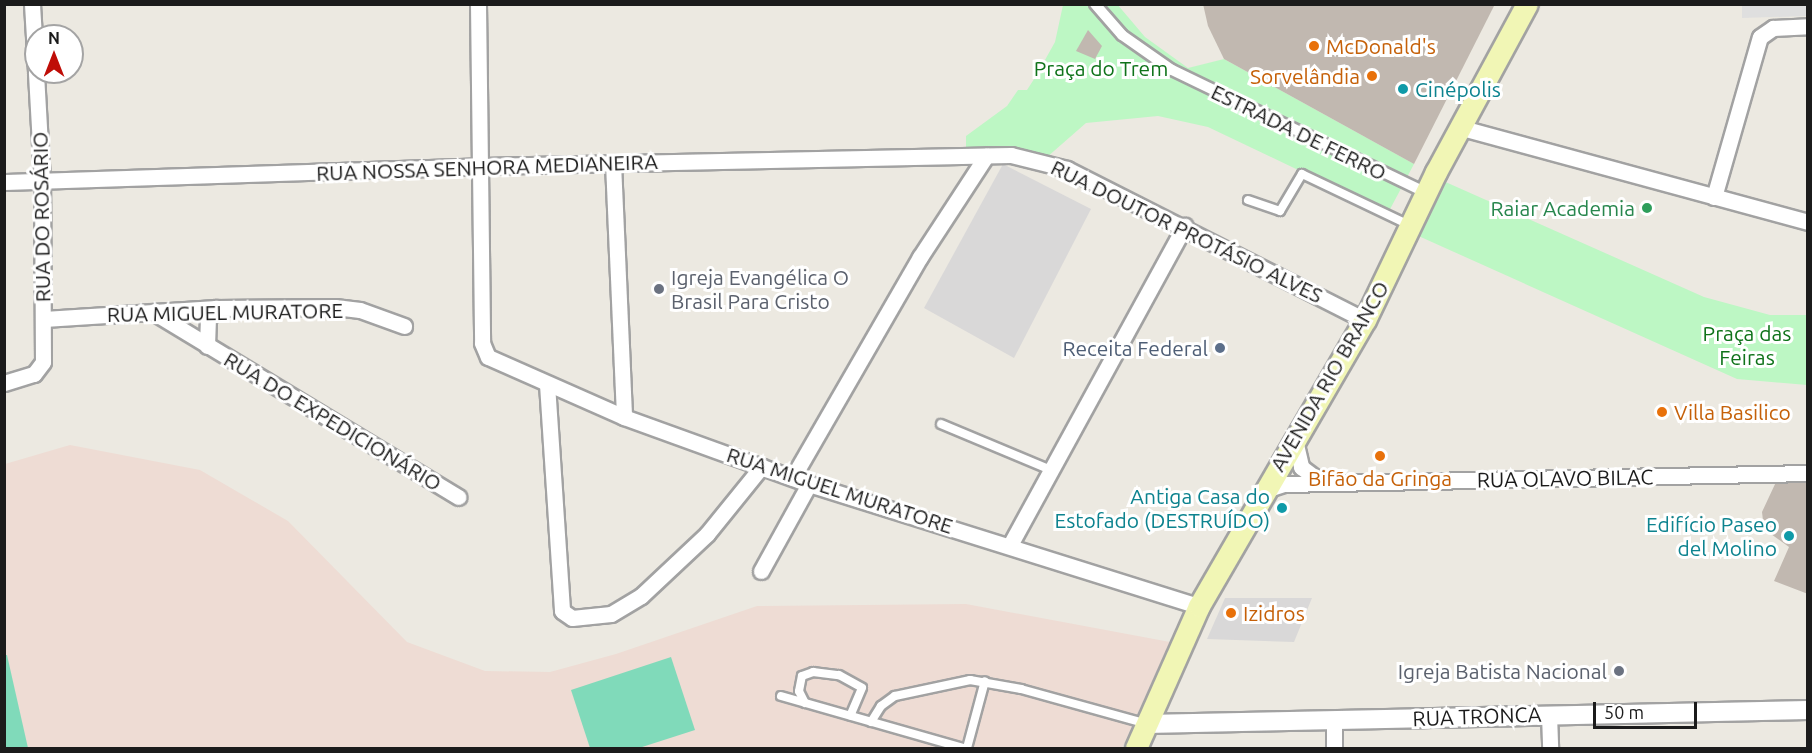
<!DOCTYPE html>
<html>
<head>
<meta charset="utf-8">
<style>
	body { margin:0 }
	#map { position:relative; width:1812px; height:753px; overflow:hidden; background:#ece9e1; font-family:Ubuntu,sans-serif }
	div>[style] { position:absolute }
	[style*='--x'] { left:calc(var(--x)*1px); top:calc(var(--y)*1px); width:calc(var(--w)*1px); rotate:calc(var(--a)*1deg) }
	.residential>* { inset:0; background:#d9d8d8 }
	.military>* { inset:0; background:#eedcd4 }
	.park>* { inset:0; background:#bdf7c4 }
	.pitch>* { inset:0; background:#80daba }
	.parking>* { inset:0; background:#dfdfdf }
	.building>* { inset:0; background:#c1b8b0 }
	.roads { filter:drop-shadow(2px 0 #a2a2a2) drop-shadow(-2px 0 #a2a2a2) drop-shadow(0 2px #a2a2a2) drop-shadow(0 -2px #a2a2a2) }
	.service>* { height:8px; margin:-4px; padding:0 4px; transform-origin:4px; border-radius:4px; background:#fff }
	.pedestrian>* { height:10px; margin:-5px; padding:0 5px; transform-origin:5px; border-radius:5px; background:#fff }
	.minor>* { height:15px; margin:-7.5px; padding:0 7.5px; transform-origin:7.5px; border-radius:7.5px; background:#fff }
	.tertiary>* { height:18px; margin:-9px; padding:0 9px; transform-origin:9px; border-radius:9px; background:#fff }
	.secondary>* { height:21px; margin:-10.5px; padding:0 10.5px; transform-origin:10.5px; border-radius:10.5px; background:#f1f6b5 }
	.dots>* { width:16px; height:16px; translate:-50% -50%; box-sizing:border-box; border:3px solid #fff; border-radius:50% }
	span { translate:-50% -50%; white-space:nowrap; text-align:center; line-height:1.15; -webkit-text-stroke:6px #fff; paint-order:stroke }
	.food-label { font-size:21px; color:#c56008 }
	.left { translate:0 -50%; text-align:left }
	.right { translate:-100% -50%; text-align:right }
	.park-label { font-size:21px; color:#0f731a }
	.culture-label { font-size:21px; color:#0d838f }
	.street-label { font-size:21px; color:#1b1b1b }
	.leisure-label { font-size:21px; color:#27864d }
	.worship-label { font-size:21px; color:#5b616d }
	.service-label { font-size:21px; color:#4e5e75 }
	.frame { position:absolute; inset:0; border:6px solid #1b1b1b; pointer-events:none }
	.north { position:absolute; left:24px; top:24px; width:60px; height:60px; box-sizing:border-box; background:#fff; border:2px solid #a4a4a4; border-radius:50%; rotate:0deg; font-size:16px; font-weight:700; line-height:24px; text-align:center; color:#1b1b1b }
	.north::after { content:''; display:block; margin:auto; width:21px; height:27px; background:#bf0d07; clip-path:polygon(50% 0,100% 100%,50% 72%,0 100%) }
	.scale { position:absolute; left:1593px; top:702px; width:104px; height:27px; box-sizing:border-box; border:3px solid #1b1b1b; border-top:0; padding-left:8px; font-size:18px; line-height:21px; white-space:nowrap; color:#1b1b1b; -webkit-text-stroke:4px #fff; paint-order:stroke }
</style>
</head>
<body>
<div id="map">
	<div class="residential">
		<div style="clip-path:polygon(1003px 164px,1091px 209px,1014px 358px,924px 308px)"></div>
		<div style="clip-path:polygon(1225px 598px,1312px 598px,1294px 642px,1207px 639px)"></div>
	</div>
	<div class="military">
		<div style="clip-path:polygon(70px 445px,200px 470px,288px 521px,407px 642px,485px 671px,550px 672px,616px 654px,757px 606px,966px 604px,1170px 642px,1122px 748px,5px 748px,5px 464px)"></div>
	</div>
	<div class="park">
		<div style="clip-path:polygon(1117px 4px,1145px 37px,1188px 68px,1224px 59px,1414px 164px,1388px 213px,1208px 127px,1158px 116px,1086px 123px,1046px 158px,966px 154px,966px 136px,1007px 106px,1018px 90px,1027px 90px,1036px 76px,1055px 42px,1063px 5px)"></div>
		<div style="clip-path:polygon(1441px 180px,1704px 297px,1770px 315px,1807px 315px,1807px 385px,1737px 379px,1414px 234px)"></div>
	</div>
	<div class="pitch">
		<div style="clip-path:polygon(5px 655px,7px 655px,28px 748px,5px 748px)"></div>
		<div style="clip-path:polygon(671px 657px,695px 730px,639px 748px,590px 748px,571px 690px)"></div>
	</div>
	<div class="parking">
		<div style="clip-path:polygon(1742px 5px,1807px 5px,1807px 16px,1742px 18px)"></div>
	</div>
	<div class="building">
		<div style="clip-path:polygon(1203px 4px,1495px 4px,1414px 164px,1224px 59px,1208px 26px)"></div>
		<div style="clip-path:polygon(1088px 30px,1102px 46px,1095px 59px,1076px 51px)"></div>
		<div style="clip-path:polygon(1776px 482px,1808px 482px,1808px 594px,1774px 581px,1789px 547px,1764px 529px,1762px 512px)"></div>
	</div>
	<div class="roads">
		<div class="service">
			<div style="--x:1248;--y:200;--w:34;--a:19"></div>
			<div style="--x:1280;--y:211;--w:43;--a:-59.3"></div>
			<div style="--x:1302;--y:174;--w:119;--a:25.5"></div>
			<div style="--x:941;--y:424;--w:119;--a:22.7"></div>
			<div style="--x:781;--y:696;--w:189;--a:15.9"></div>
			<div style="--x:805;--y:703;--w:13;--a:-117"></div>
			<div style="--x:799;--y:691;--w:15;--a:-79"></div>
			<div style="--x:802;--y:676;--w:12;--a:-20"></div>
			<div style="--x:813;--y:672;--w:26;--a:7"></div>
			<div style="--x:839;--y:675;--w:26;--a:29"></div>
			<div style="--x:862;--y:688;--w:30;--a:113"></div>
			<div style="--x:871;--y:722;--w:19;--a:-58"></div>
			<div style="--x:881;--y:706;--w:17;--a:-36"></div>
			<div style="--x:895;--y:696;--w:77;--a:-12"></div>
			<div style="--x:970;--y:680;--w:52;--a:10"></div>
			<div style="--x:1021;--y:689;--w:128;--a:15.5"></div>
			<div style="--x:967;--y:748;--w:69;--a:-75"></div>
		</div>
		<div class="pedestrian">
			<div style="--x:1095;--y:4;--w:41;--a:48.9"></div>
			<div style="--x:1122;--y:35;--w:61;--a:35"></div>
			<div style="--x:1172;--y:70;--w:283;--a:25.8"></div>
		</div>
		<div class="minor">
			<div style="--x:32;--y:4;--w:68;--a:86.6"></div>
			<div style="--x:478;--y:4;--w:339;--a:89.3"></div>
			<div style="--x:482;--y:343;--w:15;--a:67"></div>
			<div style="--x:488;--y:357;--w:149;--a:23.8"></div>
			<div style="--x:624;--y:417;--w:197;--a:19.9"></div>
			<div style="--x:809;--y:484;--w:409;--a:17.4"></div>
			<div style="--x:1462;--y:128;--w:359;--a:15.2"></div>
			<div style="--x:613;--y:163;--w:254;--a:87.5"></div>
			<div style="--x:4;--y:182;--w:478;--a:-1.9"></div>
			<div style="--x:482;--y:166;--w:529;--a:-1.19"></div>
			<div style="--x:1011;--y:155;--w:58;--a:14"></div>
			<div style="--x:1067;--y:169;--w:334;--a:26.9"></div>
			<div style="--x:1714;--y:197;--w:166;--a:-74"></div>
			<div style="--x:1760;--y:37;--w:16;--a:-35"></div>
			<div style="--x:1773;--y:28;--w:35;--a:-3"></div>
			<div style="--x:153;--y:312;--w:357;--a:31.2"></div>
			<div style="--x:44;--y:319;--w:172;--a:-3.7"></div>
			<div style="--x:216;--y:308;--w:119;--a:-0.5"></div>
			<div style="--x:335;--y:307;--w:25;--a:7"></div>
			<div style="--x:360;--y:310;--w:47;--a:20"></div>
			<div style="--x:207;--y:346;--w:27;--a:-88"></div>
			<div style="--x:208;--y:319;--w:14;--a:-54"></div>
			<div style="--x:4;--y:383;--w:31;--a:-17"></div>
			<div style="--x:34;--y:374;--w:15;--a:-53"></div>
			<div style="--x:43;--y:362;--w:181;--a:-90.3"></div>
			<div style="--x:42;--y:181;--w:109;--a:-93.2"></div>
			<div style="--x:547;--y:384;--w:227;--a:86.2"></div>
			<div style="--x:562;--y:611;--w:12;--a:35"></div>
			<div style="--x:572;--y:618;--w:39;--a:-6"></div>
			<div style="--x:611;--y:614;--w:35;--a:-31"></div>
			<div style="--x:641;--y:596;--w:91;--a:-43.2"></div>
			<div style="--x:707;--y:534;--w:87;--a:-51"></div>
			<div style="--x:1295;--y:440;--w:28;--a:77"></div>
			<div style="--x:1301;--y:467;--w:25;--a:37"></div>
			<div style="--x:793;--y:477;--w:254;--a:-60"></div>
			<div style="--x:920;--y:257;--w:121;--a:-56.8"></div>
			<div style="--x:1265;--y:490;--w:20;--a:-18"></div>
			<div style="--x:1284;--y:484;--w:524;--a:-1.2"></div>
			<div style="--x:1010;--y:545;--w:364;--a:-61.3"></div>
			<div style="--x:761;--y:571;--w:99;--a:-61.1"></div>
			<div style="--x:1549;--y:714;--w:34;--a:88"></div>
			<div style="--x:1334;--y:748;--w:28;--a:-90"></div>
		</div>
		<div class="tertiary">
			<div style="--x:1146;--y:724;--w:662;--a:-1.21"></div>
		</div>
		<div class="secondary">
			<div style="--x:1136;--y:748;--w:155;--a:-66.1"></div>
			<div style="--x:1199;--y:606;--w:331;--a:-59.9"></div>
			<div style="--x:1365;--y:320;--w:164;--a:-64.4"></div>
			<div style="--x:1436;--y:172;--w:191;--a:-61.6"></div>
		</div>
	</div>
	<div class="dots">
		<div style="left:1314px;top:46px;background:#e8710a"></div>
		<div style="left:1372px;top:76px;background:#e8710a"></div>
		<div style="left:1403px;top:89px;background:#0f9aa8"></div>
		<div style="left:1647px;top:208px;background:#2e9e5b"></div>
		<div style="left:659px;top:289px;background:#6b7280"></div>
		<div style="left:1220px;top:348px;background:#5c6f8a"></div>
		<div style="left:1662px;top:412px;background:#e8710a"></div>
		<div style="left:1380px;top:456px;background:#e8710a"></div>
		<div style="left:1282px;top:508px;background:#0f9aa8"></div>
		<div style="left:1789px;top:536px;background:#0f9aa8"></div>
		<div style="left:1231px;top:613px;background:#e8710a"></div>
		<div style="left:1619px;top:671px;background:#6b7280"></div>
	</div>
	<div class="food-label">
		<span class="left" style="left:1326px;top:46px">McDonald's</span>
		<span class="right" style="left:1360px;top:76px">Sorvelândia</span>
		<span class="left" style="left:1674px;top:412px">Villa Basilico</span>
		<span style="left:1380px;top:478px">Bifão da Gringa</span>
		<span class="left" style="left:1243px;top:613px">Izidros</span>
	</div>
	<div class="park-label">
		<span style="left:1101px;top:68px">Praça do Trem</span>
		<span style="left:1747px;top:345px">Praça das<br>Feiras</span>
	</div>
	<div class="culture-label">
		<span class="left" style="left:1415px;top:89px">Cinépolis</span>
		<span class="right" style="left:1270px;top:508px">Antiga Casa do<br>Estofado (DESTRUÍDO)</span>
		<span class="right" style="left:1777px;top:536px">Edifício Paseo<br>del Molino</span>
	</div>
	<div class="street-label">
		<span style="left:1299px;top:132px;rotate:26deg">ESTRADA DE FERRO</span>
		<span style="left:487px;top:167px;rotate:-2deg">RUA NOSSA SENHORA MEDIANEIRA</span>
		<span style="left:41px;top:217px;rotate:-91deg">RUA DO ROSÁRIO</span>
		<span style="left:1187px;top:231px;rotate:26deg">RUA DOUTOR PROTÁSIO ALVES</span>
		<span style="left:225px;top:312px;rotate:-1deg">RUA MIGUEL MURATORE</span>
		<span style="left:1329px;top:376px;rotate:-60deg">AVENIDA RIO BRANCO</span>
		<span style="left:333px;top:421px;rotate:31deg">RUA DO EXPEDICIONÁRIO</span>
		<span style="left:1565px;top:478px;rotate:-1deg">RUA OLAVO BILAC</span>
		<span style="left:840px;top:490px;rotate:18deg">RUA MIGUEL MURATORE</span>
		<span style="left:1477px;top:716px;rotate:-2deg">RUA TRONCA</span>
	</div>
	<div class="leisure-label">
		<span class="right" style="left:1635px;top:208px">Raiar Academia</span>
	</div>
	<div class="worship-label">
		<span class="left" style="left:671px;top:289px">Igreja Evangélica O<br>Brasil Para Cristo</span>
		<span class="right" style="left:1607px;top:671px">Igreja Batista Nacional</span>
	</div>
	<div class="service-label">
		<span class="right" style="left:1208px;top:348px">Receita Federal</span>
	</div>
	<div class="frame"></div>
	<div class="north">N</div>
	<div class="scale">50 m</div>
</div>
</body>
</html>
